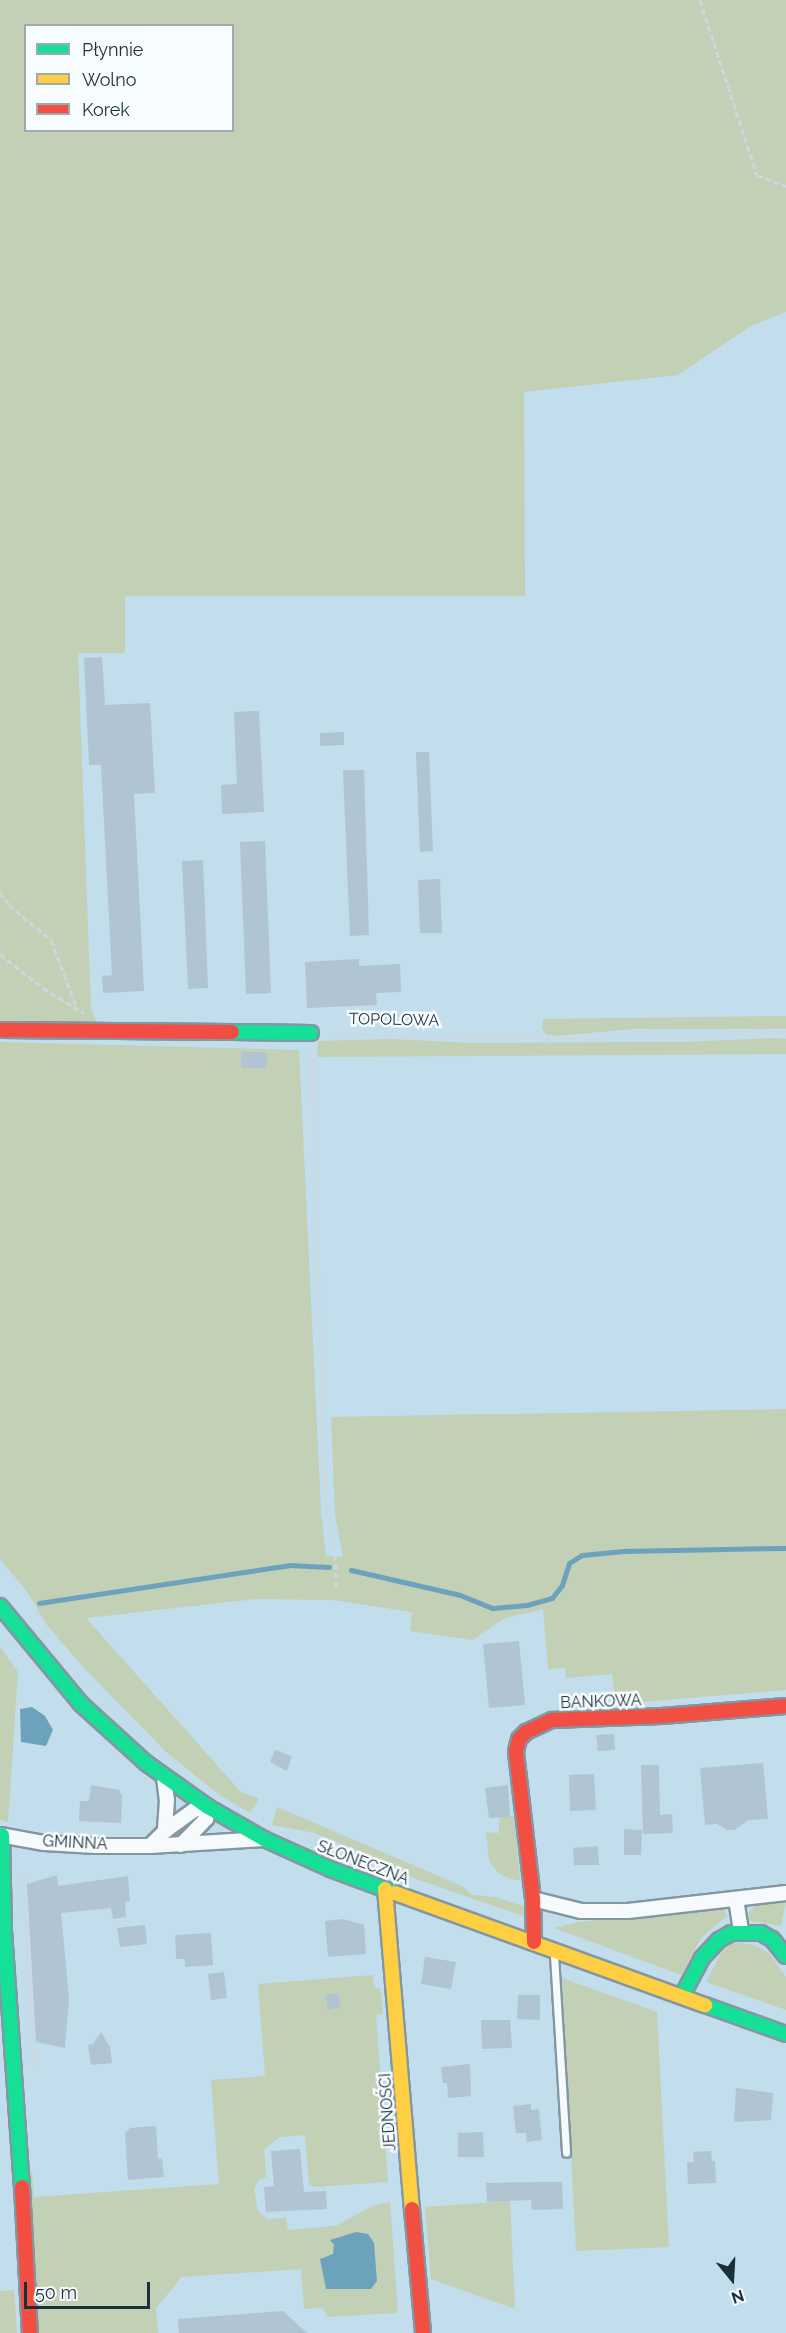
<!DOCTYPE html>
<html>
<head>
<meta charset="utf-8">
<style>
	body { margin:0 }
	#map { position:relative; width:786px; height:2333px; overflow:hidden; background:#c2ddec; font-family:Raleway,sans-serif }
	div>[style] { position:absolute }
	[style*='--x'] { left:calc(var(--x)*1px); top:calc(var(--y)*1px); width:calc(var(--w)*1px); rotate:calc(var(--a)*1deg) }
	.green>* { inset:0; background:#c2d0b6 }
	.water>* { inset:0; background:#6da2bd }
	.stream>* { height:5px; margin:-2.5px; padding:0 2.5px; transform-origin:2.5px; border-radius:2.5px; background:#6da2bd }
	.building>* { inset:0; background:#b1c4d1 }
	.path>* { height:3px; margin-top:-1.5px; transform-origin:0; background:repeating-linear-gradient(90deg,#cfd7dc 0 6px,transparent 0 9px) }
	.roads { filter:drop-shadow(2px 0 #8297a2) drop-shadow(-2px 0 #8297a2) drop-shadow(0 2px #8297a2) drop-shadow(0 -2px #8297a2) }
	.lane>* { height:7px; margin:-3.5px; padding:0 3.5px; transform-origin:3.5px; border-radius:3.5px; background:#f6fafc }
	.street>* { height:14px; margin:-7px; padding:0 7px; transform-origin:7px; border-radius:7px; background:#f6fafc }
	.fast>* { height:14px; margin:-7px; padding:0 7px; transform-origin:7px; border-radius:7px; background:#16e098 }
	.slow>* { height:14px; margin:-7px; padding:0 7px; transform-origin:7px; border-radius:7px; background:#ffcf43 }
	.jam>* { height:14px; margin:-7px; padding:0 7px; transform-origin:7px; border-radius:7px; background:#f24e42 }
	span { translate:-50% -50%; white-space:nowrap; text-align:center; line-height:1.15; -webkit-text-stroke:5px #f7fcff; paint-order:stroke }
	.street-label { font-size:16px; color:#1c303a }
	.legend { position:absolute; left:24px; top:24px; width:210px; height:108px; box-sizing:border-box; background:#f7fcff; border:2px solid #9faab0; margin:0; padding:8px 10px; list-style:none; font-size:18px; color:#1c303a }
	.legend li { display:flex; align-items:center; gap:12px; height:30px }
	.legend b { width:30px; border:2px solid #9faab0 }
	.north { position:absolute; left:702px; top:2249px; width:60px; height:60px; -webkit-text-stroke:4px #f7fcff; paint-order:stroke; rotate:162deg; font-size:16px; font-weight:700; line-height:24px; text-align:center; color:#1c303a }
	.north::after { content:''; display:block; margin:auto; width:21px; height:27px; background:#1c303a; clip-path:polygon(50% 0,100% 100%,50% 72%,0 100%) }
	.scale { position:absolute; left:24px; top:2282px; width:126px; height:27px; box-sizing:border-box; border:3px solid #1c303a; border-top:0; padding-left:8px; font-size:18px; line-height:21px; white-space:nowrap; color:#1c303a; -webkit-text-stroke:4px #f7fcff; paint-order:stroke }
</style>
</head>
<body>
<div id="map">
	<div class="green">
		<div style="clip-path:polygon(evenodd,0 0,786px 0,786px 312px,751px 326px,678px 375px,524px 392px,525px 596px,125px 596px,125px 653px,78px 653px,91px 1009px,97px 1022px,0 1021px,0 0,26px 26px,232px 26px,232px 130px,26px 130px,26px 26px)"></div>
		<div style="clip-path:polygon(786px 1016px,786px 1029px,633px 1029px,557px 1036px,546px 1034px,542px 1029px,543px 1019px)"></div>
		<div style="clip-path:polygon(391px 1039px,473px 1043px,681px 1042px,776px 1038px,786px 1039px,786px 1054px,317px 1057px,318px 1041px)"></div>
		<div style="clip-path:polygon(0 1042px,299px 1050px,321px 1511px,326px 1556px,343px 1557px,335px 1515px,331px 1417px,786px 1409px,786px 1690px,616px 1704px,612px 1674px,566px 1678px,565px 1668px,548px 1669px,543px 1609px,505px 1618px,473px 1640px,410px 1631px,412px 1612px,333px 1600px,256px 1599px,86px 1618px,241px 1792px,259px 1799px,250px 1813px,218px 1794px,165px 1751px,84px 1668px,46px 1624px,28px 1593px,0 1559px)"></div>
		<div style="clip-path:polygon(0 1647px,18px 1672px,8px 1822px,0 1820px)"></div>
		<div style="clip-path:polygon(277px 1807px,462px 1886px,472px 1895px,495px 1897px,523px 1906px,527px 1913px,523px 1916px,416px 1879px,367px 1855px,315px 1833px,272px 1825px)"></div>
		<div style="clip-path:polygon(514px 1816px,520px 1880px,509px 1879px,497px 1872px,489px 1860px,486px 1832px,499px 1833px,499px 1818px)"></div>
		<div style="clip-path:polygon(786px 1900px,781px 1926px,750px 1921px,748px 1914px,758px 1902px)"></div>
		<div style="clip-path:polygon(723px 1908px,727px 1916px,701px 1938px,681px 1975px,554px 1928px,578px 1922px)"></div>
		<div style="clip-path:polygon(734px 1942px,755px 1945px,770px 1954px,786px 1977px,786px 2010px,706px 1982px,722px 1952px)"></div>
		<div style="clip-path:polygon(373px 1975px,374px 1987px,380px 1989px,383px 2014px,376px 2015px,388px 2182px,315px 2187px,309px 2185px,305px 2135px,280px 2137px,264px 2149px,266px 2177px,259px 2180px,254px 2189px,258px 2211px,267px 2219px,286px 2218px,288px 2230px,336px 2226px,372px 2206px,390px 2202px,398px 2313px,328px 2317px,322px 2308px,304px 2309px,301px 2269px,182px 2277px,156px 2308px,158px 2333px,38px 2333px,27px 2173px,32px 2172px,34px 2197px,219px 2184px,211px 2080px,265px 2076px,258px 1984px)"></div>
		<div style="clip-path:polygon(562px 1978px,657px 2012px,669px 2247px,576px 2251px)"></div>
		<div style="clip-path:polygon(510px 2201px,515px 2309px,431px 2279px,425px 2207px)"></div>
		<div style="clip-path:polygon(14px 2290px,17px 2333px,0 2333px,0 2291px)"></div>
	</div>
	<div class="water">
		<div style="clip-path:polygon(32px 1707px,45px 1716px,53px 1730px,46px 1746px,21px 1742px,20px 1709px)"></div>
		<div style="clip-path:polygon(356px 2232px,368px 2234px,374px 2243px,377px 2281px,371px 2289px,326px 2289px,320px 2259px,333px 2254px,334px 2245px,330px 2240px)"></div>
	</div>
	<div class="stream">
		<div style="--x:351;--y:1570;--w:112;--a:12.9"></div>
		<div style="--x:460;--y:1595;--w:35;--a:22"></div>
		<div style="--x:493;--y:1608;--w:34;--a:-5"></div>
		<div style="--x:527;--y:1605;--w:26;--a:-16"></div>
		<div style="--x:552;--y:1598;--w:16;--a:-52"></div>
		<div style="--x:562;--y:1585;--w:23;--a:-72"></div>
		<div style="--x:569;--y:1563;--w:15;--a:-32"></div>
		<div style="--x:582;--y:1555;--w:42;--a:-5.4"></div>
		<div style="--x:624;--y:1551;--w:162;--a:-1.1"></div>
		<div style="--x:39;--y:1603;--w:253;--a:-8.6"></div>
		<div style="--x:289;--y:1565;--w:40;--a:2.9"></div>
	</div>
	<div class="building">
		<div style="clip-path:polygon(102px 657px,105px 705px,150px 703px,155px 793px,134px 794px,144px 991px,103px 993px,102px 976px,112px 975px,101px 765px,89px 765px,84px 658px)"></div>
		<div style="clip-path:polygon(259px 711px,264px 812px,222px 814px,221px 785px,237px 784px,234px 712px)"></div>
		<div style="clip-path:polygon(344px 732px,344px 745px,320px 746px,320px 733px)"></div>
		<div style="clip-path:polygon(416px 752px,429px 752px,433px 851px,420px 852px)"></div>
		<div style="clip-path:polygon(343px 770px,364px 770px,369px 935px,350px 936px)"></div>
		<div style="clip-path:polygon(265px 841px,271px 993px,246px 994px,240px 842px)"></div>
		<div style="clip-path:polygon(203px 860px,208px 988px,188px 989px,182px 861px)"></div>
		<div style="clip-path:polygon(440px 879px,442px 933px,420px 933px,418px 880px)"></div>
		<div style="clip-path:polygon(359px 959px,359px 966px,400px 964px,401px 992px,376px 993px,377px 1005px,307px 1008px,305px 962px)"></div>
		<div style="clip-path:polygon(241px 1052px,267px 1052px,267px 1068px,241px 1068px)"></div>
		<div style="clip-path:polygon(519px 1641px,525px 1705px,489px 1708px,483px 1644px)"></div>
		<div style="clip-path:polygon(614px 1734px,615px 1750px,598px 1751px,596px 1735px)"></div>
		<div style="clip-path:polygon(275px 1750px,292px 1756px,287px 1771px,270px 1762px)"></div>
		<div style="clip-path:polygon(763px 1763px,768px 1819px,749px 1820px,734px 1830px,727px 1830px,717px 1824px,705px 1825px,700px 1768px)"></div>
		<div style="clip-path:polygon(641px 1765px,659px 1765px,660px 1815px,672px 1814px,673px 1833px,643px 1834px)"></div>
		<div style="clip-path:polygon(594px 1774px,596px 1810px,570px 1811px,569px 1775px)"></div>
		<div style="clip-path:polygon(91px 1785px,120px 1790px,120px 1794px,122px 1794px,121px 1823px,79px 1821px,80px 1801px,89px 1801px)"></div>
		<div style="clip-path:polygon(508px 1785px,510px 1817px,489px 1818px,485px 1788px)"></div>
		<div style="clip-path:polygon(624px 1829px,642px 1830px,641px 1855px,624px 1855px)"></div>
		<div style="clip-path:polygon(598px 1846px,599px 1865px,574px 1865px,573px 1848px)"></div>
		<div style="clip-path:polygon(57px 1875px,58px 1886px,128px 1876px,130px 1901px,125px 1902px,126px 1917px,113px 1919px,111px 1908px,61px 1913px,69px 1998px,65px 2048px,36px 2042px,27px 1884px)"></div>
		<div style="clip-path:polygon(343px 1919px,364px 1925px,366px 1954px,328px 1957px,325px 1921px)"></div>
		<div style="clip-path:polygon(145px 1925px,147px 1944px,120px 1947px,117px 1928px)"></div>
		<div style="clip-path:polygon(211px 1933px,213px 1965px,185px 1967px,185px 1959px,176px 1959px,175px 1935px)"></div>
		<div style="clip-path:polygon(425px 1957px,456px 1962px,451px 1989px,421px 1984px)"></div>
		<div style="clip-path:polygon(224px 1972px,227px 1998px,211px 2000px,208px 1974px)"></div>
		<div style="clip-path:polygon(338px 1993px,341px 2007px,328px 2010px,325px 1995px)"></div>
		<div style="clip-path:polygon(518px 1995px,540px 1995px,540px 2020px,517px 2019px)"></div>
		<div style="clip-path:polygon(481px 2020px,510px 2020px,512px 2048px,482px 2049px)"></div>
		<div style="clip-path:polygon(101px 2032px,110px 2047px,112px 2063px,91px 2065px,88px 2045px,93px 2044px)"></div>
		<div style="clip-path:polygon(470px 2064px,471px 2096px,448px 2098px,447px 2083px,443px 2083px,441px 2067px)"></div>
		<div style="clip-path:polygon(736px 2088px,773px 2093px,771px 2120px,734px 2122px)"></div>
		<div style="clip-path:polygon(531px 2104px,531px 2110px,539px 2109px,542px 2140px,527px 2142px,526px 2133px,516px 2133px,513px 2106px)"></div>
		<div style="clip-path:polygon(156px 2126px,158px 2159px,162px 2158px,164px 2177px,128px 2180px,125px 2133px,130px 2128px)"></div>
		<div style="clip-path:polygon(483px 2132px,484px 2157px,458px 2157px,458px 2133px)"></div>
		<div style="clip-path:polygon(300px 2149px,304px 2192px,326px 2191px,327px 2209px,266px 2212px,264px 2187px,274px 2186px,271px 2151px)"></div>
		<div style="clip-path:polygon(711px 2151px,712px 2161px,715px 2161px,716px 2183px,688px 2184px,687px 2162px,694px 2162px,693px 2152px)"></div>
		<div style="clip-path:polygon(542px 2182px,562px 2182px,563px 2209px,532px 2210px,531px 2200px,487px 2202px,486px 2183px)"></div>
		<div style="clip-path:polygon(283px 2311px,307px 2333px,179px 2333px,178px 2319px)"></div>
	</div>
	<div class="path">
		<div style="--x:700;--y:0;--w:184;--a:72"></div>
		<div style="--x:757;--y:175;--w:31;--a:21"></div>
		<div style="--x:0;--y:892;--w:16;--a:55"></div>
		<div style="--x:9;--y:905;--w:55;--a:39.8"></div>
		<div style="--x:51;--y:940;--w:73;--a:69.1"></div>
		<div style="--x:0;--y:954;--w:55;--a:38.3"></div>
		<div style="--x:43;--y:988;--w:48;--a:31.4"></div>
		<div style="--x:328;--y:1034;--w:268;--a:1.1"></div>
		<div style="--x:596;--y:1039;--w:42;--a:-9.7"></div>
		<div style="--x:637;--y:1032;--w:54;--a:6.3"></div>
		<div style="--x:691;--y:1038;--w:22;--a:-3"></div>
		<div style="--x:713;--y:1037;--w:23;--a:-13"></div>
		<div style="--x:735;--y:1032;--w:27;--a:4"></div>
		<div style="--x:762;--y:1034;--w:24;--a:-7"></div>
		<div style="--x:312;--y:1050;--w:460;--a:88.3"></div>
		<div style="--x:326;--y:1510;--w:55;--a:79.5"></div>
		<div style="--x:336;--y:1564;--w:26;--a:90"></div>
		<div style="--x:305;--y:1838;--w:12;--a:0"></div>
		<div style="--x:317;--y:1838;--w:66;--a:25"></div>
		<div style="--x:20;--y:1875;--w:4;--a:34"></div>
		<div style="--x:23;--y:1877;--w:194;--a:86.8"></div>
	</div>
	<div class="roads">
		<div class="lane">
			<div style="--x:554;--y:1955;--w:198;--a:86.5"></div>
		</div>
		<div class="street">
			<div style="--x:164;--y:1777;--w:23;--a:83"></div>
			<div style="--x:167;--y:1800;--w:31;--a:94"></div>
			<div style="--x:0;--y:1835;--w:45;--a:10.3"></div>
			<div style="--x:44;--y:1843;--w:52;--a:3.3"></div>
			<div style="--x:96;--y:1846;--w:54;--a:0"></div>
			<div style="--x:150;--y:1846;--w:114;--a:-3.5"></div>
			<div style="--x:150;--y:1846;--w:21;--a:-45"></div>
			<div style="--x:165;--y:1831;--w:36;--a:-36"></div>
			<div style="--x:194;--y:1810;--w:14;--a:-12"></div>
			<div style="--x:208;--y:1807;--w:12;--a:99"></div>
			<div style="--x:206;--y:1819;--w:36;--a:134"></div>
			<div style="--x:533;--y:1899;--w:49;--a:14"></div>
			<div style="--x:581;--y:1911;--w:47;--a:0"></div>
			<div style="--x:628;--y:1911;--w:159;--a:-6.5"></div>
			<div style="--x:736;--y:1899;--w:32;--a:81"></div>
		</div>
		<div class="fast">
			<div style="--x:232;--y:1032;--w:79;--a:0.7"></div>
			<div style="--x:0;--y:1606;--w:127;--a:50.4"></div>
			<div style="--x:81;--y:1704;--w:88;--a:42.2"></div>
			<div style="--x:146;--y:1763;--w:76;--a:35.4"></div>
			<div style="--x:208;--y:1807;--w:64;--a:29.7"></div>
			<div style="--x:264;--y:1839;--w:72;--a:24.4"></div>
			<div style="--x:330;--y:1869;--w:69;--a:20.3"></div>
			<div style="--x:2;--y:1835;--w:96;--a:88.8"></div>
			<div style="--x:4;--y:1931;--w:257;--a:86"></div>
			<div style="--x:682;--y:1996;--w:43;--a:-62.2"></div>
			<div style="--x:702;--y:1958;--w:25;--a:-47"></div>
			<div style="--x:719;--y:1940;--w:14;--a:-30"></div>
			<div style="--x:731;--y:1933;--w:30;--a:0"></div>
			<div style="--x:761;--y:1933;--w:13;--a:29"></div>
			<div style="--x:772;--y:1939;--w:22;--a:51"></div>
			<div style="--x:705;--y:2005;--w:86;--a:19.7"></div>
		</div>
		<div class="slow">
			<div style="--x:385;--y:1889;--w:321;--a:85.2"></div>
			<div style="--x:395;--y:1893;--w:330;--a:19.9"></div>
		</div>
		<div class="jam">
			<div style="--x:0;--y:1030;--w:232;--a:0.5"></div>
			<div style="--x:534;--y:1942;--w:43;--a:-91.3"></div>
			<div style="--x:533;--y:1899;--w:149;--a:-96.6"></div>
			<div style="--x:516;--y:1751;--w:12;--a:-76"></div>
			<div style="--x:519;--y:1739;--w:10;--a:-45"></div>
			<div style="--x:526;--y:1732;--w:29;--a:-25"></div>
			<div style="--x:552;--y:1720;--w:110;--a:-2.1"></div>
			<div style="--x:662;--y:1716;--w:124;--a:-4.6"></div>
			<div style="--x:22;--y:2187;--w:146;--a:86.9"></div>
			<div style="--x:412;--y:2209;--w:124;--a:84.9"></div>
		</div>
	</div>
	<div class="street-label">
		<span style="left:394px;top:1020px;rotate:1deg">TOPOLOWA</span>
		<span style="left:601px;top:1702px;rotate:-2deg">BANKOWA</span>
		<span style="left:75px;top:1843px;rotate:3deg">GMINNA</span>
		<span style="left:363px;top:1863px;rotate:21deg">SŁONECZNA</span>
		<span style="left:388px;top:2112px;rotate:-94deg">JEDNOŚCI</span>
	</div>
	<ul class="legend">
	<li><b style="height:8px;background:#16e098"></b>Płynnie</li>
	<li><b style="height:8px;background:#ffcf43"></b>Wolno</li>
	<li><b style="height:8px;background:#f24e42"></b>Korek</li>
	</ul>
	<div class="north">N</div>
	<div class="scale">50 m</div>
</div>
</body>
</html>
